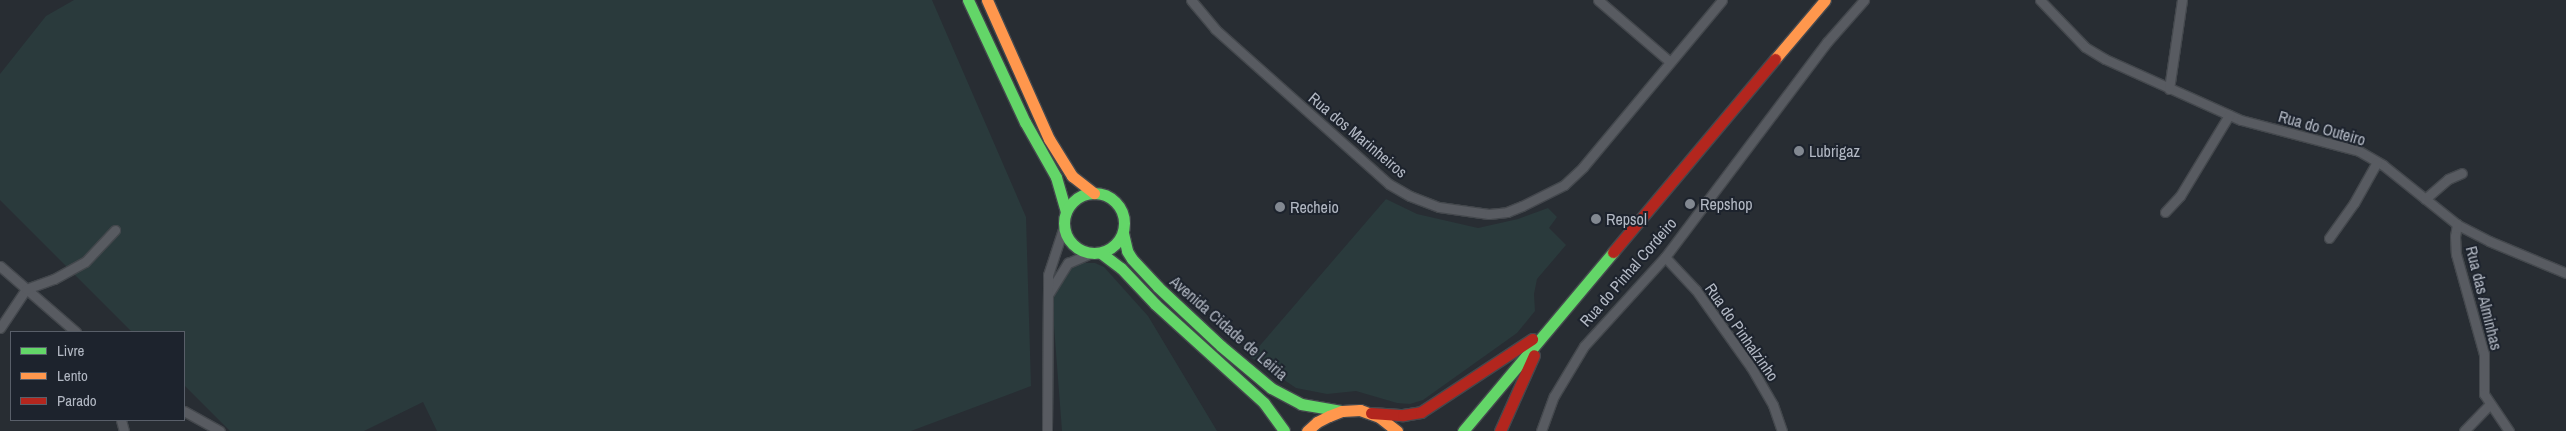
<!DOCTYPE html>
<html>
<head>
<meta charset="utf-8">
<style>
	body { margin:0 }
	#map { position:relative; width:2566px; height:431px; overflow:hidden; background:#282d33; font-family:"Archivo Narrow",sans-serif }
	div>[style] { position:absolute }
	[style*='--x'] { left:calc(var(--x)*1px); top:calc(var(--y)*1px); width:calc(var(--w)*1px); rotate:calc(var(--a)*1deg) }
	.green>* { inset:0; background:#2a3a3c }
	.roads { filter:drop-shadow(1px 0 #44484d) drop-shadow(-1px 0 #44484d) drop-shadow(0 1px #44484d) drop-shadow(0 -1px #44484d) }
	.street>* { height:9px; margin:-4.5px; padding:0 4.5px; transform-origin:4.5px; border-radius:4.5px; background:#585b61 }
	.fast>* { height:11px; margin:-5.5px; padding:0 5.5px; transform-origin:5.5px; border-radius:5.5px; background:#63d668 }
	.fast>.ring { margin:-5.5px; padding:0; box-sizing:content-box; background:none; border:11px solid #63d668; border-radius:50% }
	.slow>* { height:11px; margin:-5.5px; padding:0 5.5px; transform-origin:5.5px; border-radius:5.5px; background:#ff974d }
	.jam>* { height:11px; margin:-5.5px; padding:0 5.5px; transform-origin:5.5px; border-radius:5.5px; background:#b3261e }
	.dots>* { width:14px; height:14px; translate:-50% -50%; box-sizing:border-box; border:2px solid #1d232d; border-radius:50% }
	span { translate:-50% -50%; white-space:nowrap; text-align:center; line-height:1.15; -webkit-text-stroke:4px #1d232d; paint-order:stroke }
	.street-label { font-size:16px; color:#b3b9c4 }
	.poi-label { font-size:16px; color:#b3b9c4 }
	.left { translate:0 -50%; text-align:left }
	.legend { position:absolute; left:10px; top:331px; width:175px; height:90px; box-sizing:border-box; background:#1d232d; border:1px solid #595f69; margin:0; padding:6px 9px; list-style:none; font-size:15px; color:#b3b9c4 }
	.legend li { display:flex; align-items:center; gap:10px; height:25px }
	.legend b { width:25px; border:1px solid #595f69 }
</style>
</head>
<body>
<div id="map">
	<div class="green">
		<div style="clip-path:polygon(74px 0,932px 0,1026px 217px,1031px 386px,911px 431px,437px 431px,423px 402px,364px 431px,230px 431px,184px 385px,184px 332px,132px 332px,0 200px,0 74px,46px 16px)"></div>
		<div style="clip-path:polygon(1386px 199px,1417px 214px,1478px 228px,1518px 219px,1548px 208px,1557px 217px,1549px 228px,1566px 245px,1537px 279px,1534px 294px,1535px 311px,1517px 333px,1423px 400px,1410px 404px,1397px 403px,1356px 391px,1327px 394px,1296px 388px,1250px 357px)"></div>
		<div style="clip-path:polygon(1083px 263px,1095px 263px,1104px 267px,1148px 316px,1217px 431px,1062px 431px,1052px 300px,1056px 284px,1070px 267px)"></div>
	</div>
	<div class="roads">
		<div class="street">
			<div style="--x:1191;--y:0;--w:38;--a:50"></div>
			<div style="--x:1215;--y:29;--w:233;--a:41.7"></div>
			<div style="--x:1389;--y:184;--w:24;--a:30"></div>
			<div style="--x:1410;--y:196;--w:31;--a:21"></div>
			<div style="--x:1439;--y:207;--w:50;--a:8"></div>
			<div style="--x:1489;--y:214;--w:18;--a:-6"></div>
			<div style="--x:1507;--y:212;--w:16;--a:-22"></div>
			<div style="--x:1522;--y:206;--w:47;--a:-26.6"></div>
			<div style="--x:1564;--y:185;--w:26;--a:-43"></div>
			<div style="--x:1583;--y:167;--w:217;--a:-50.2"></div>
			<div style="--x:1598;--y:0;--w:95;--a:40.7"></div>
			<div style="--x:2040;--y:0;--w:65;--a:46.2"></div>
			<div style="--x:2085;--y:47;--w:23;--a:31"></div>
			<div style="--x:2105;--y:59;--w:149;--a:24.2"></div>
			<div style="--x:2241;--y:120;--w:122;--a:14.7"></div>
			<div style="--x:2359;--y:151;--w:28;--a:30"></div>
			<div style="--x:2383;--y:165;--w:96;--a:38.7"></div>
			<div style="--x:2458;--y:225;--w:35;--a:27"></div>
			<div style="--x:2489;--y:241;--w:83;--a:22.6"></div>
			<div style="--x:2169;--y:89;--w:90;--a:-81.7"></div>
			<div style="--x:2425;--y:199;--w:30;--a:-41"></div>
			<div style="--x:2448;--y:179;--w:15;--a:-23"></div>
			<div style="--x:2165;--y:212;--w:22;--a:-47"></div>
			<div style="--x:2180;--y:196;--w:95;--a:-58.8"></div>
			<div style="--x:2457;--y:224;--w:12;--a:99"></div>
			<div style="--x:2455;--y:236;--w:18;--a:87"></div>
			<div style="--x:2456;--y:254;--w:104;--a:74.4"></div>
			<div style="--x:2484;--y:354;--w:40;--a:90"></div>
			<div style="--x:2484;--y:394;--w:45;--a:56"></div>
			<div style="--x:2329;--y:238;--w:43;--a:-54.5"></div>
			<div style="--x:2354;--y:203;--w:47;--a:-60.7"></div>
			<div style="--x:1665;--y:257;--w:45;--a:46.8"></div>
			<div style="--x:1696;--y:290;--w:95;--a:54.5"></div>
			<div style="--x:1751;--y:367;--w:44;--a:59.9"></div>
			<div style="--x:1773;--y:405;--w:28;--a:71"></div>
			<div style="--x:0;--y:266;--w:101;--a:41"></div>
			<div style="--x:1049;--y:293;--w:36;--a:-58"></div>
			<div style="--x:1068;--y:263;--w:25;--a:-23"></div>
			<div style="--x:0;--y:328;--w:47;--a:-56.3"></div>
			<div style="--x:26;--y:289;--w:30;--a:-20"></div>
			<div style="--x:54;--y:279;--w:35;--a:-29"></div>
			<div style="--x:85;--y:262;--w:44;--a:-46.8"></div>
			<div style="--x:184;--y:411;--w:41;--a:29.1"></div>
			<div style="--x:121;--y:420;--w:11;--a:75"></div>
			<div style="--x:1047;--y:431;--w:156;--a:-89.6"></div>
			<div style="--x:1048;--y:275;--w:52;--a:-71.9"></div>
			<div style="--x:1541;--y:431;--w:37;--a:-70"></div>
			<div style="--x:1554;--y:396;--w:58;--a:-59"></div>
			<div style="--x:1584;--y:346;--w:120;--a:-47.7"></div>
			<div style="--x:1665;--y:257;--w:269;--a:-53"></div>
			<div style="--x:1827;--y:42;--w:56;--a:-48.6"></div>
			<div style="--x:2464;--y:431;--w:37;--a:-46"></div>
		</div>
		<div class="fast">
			<div style="--x:968;--y:0;--w:135;--a:65"></div>
			<div style="--x:1025;--y:122;--w:63;--a:60.6"></div>
			<div style="--x:1056;--y:177;--w:36;--a:74"></div>
			<div class="ring" style="left:1064px;top:193px;width:49px;height:49px"></div>
			<div style="--x:1123;--y:233;--w:18;--a:77"></div>
			<div style="--x:1127;--y:251;--w:9;--a:58"></div>
			<div style="--x:1132;--y:259;--w:38;--a:47"></div>
			<div style="--x:1158;--y:287;--w:86;--a:43.1"></div>
			<div style="--x:1221;--y:346;--w:65;--a:40"></div>
			<div style="--x:1271;--y:388;--w:34;--a:28"></div>
			<div style="--x:1301;--y:404;--w:42;--a:9.7"></div>
			<div style="--x:1101;--y:253;--w:25;--a:37"></div>
			<div style="--x:1121;--y:268;--w:50;--a:46.6"></div>
			<div style="--x:1155;--y:304;--w:147;--a:42.2"></div>
			<div style="--x:1264;--y:403;--w:34;--a:54"></div>
			<div style="--x:1463;--y:431;--w:234;--a:-50"></div>
		</div>
		<div class="slow">
			<div style="--x:987;--y:0;--w:152;--a:66"></div>
			<div style="--x:1049;--y:139;--w:44;--a:58.1"></div>
			<div style="--x:1072;--y:176;--w:28;--a:38"></div>
			<div style="--x:1775;--y:59;--w:77;--a:-49.7"></div>
			<div style="--x:1307;--y:431;--w:13;--a:-42"></div>
			<div style="--x:1317;--y:422;--w:13;--a:-27"></div>
			<div style="--x:1329;--y:416;--w:14;--a:-21"></div>
			<div style="--x:1342;--y:411;--w:18;--a:-3"></div>
			<div style="--x:1360;--y:410;--w:20;--a:20"></div>
			<div style="--x:1379;--y:417;--w:23;--a:38"></div>
		</div>
		<div class="jam">
			<div style="--x:1613;--y:252;--w:252;--a:-50"></div>
			<div style="--x:1371;--y:413;--w:32;--a:4"></div>
			<div style="--x:1403;--y:415;--w:18;--a:-9"></div>
			<div style="--x:1421;--y:412;--w:133;--a:-33.3"></div>
			<div style="--x:1500;--y:431;--w:83;--a:-65.9"></div>
		</div>
	</div>
	<div class="dots">
		<div style="left:1799px;top:151px;background:#828891"></div>
		<div style="left:1690px;top:204px;background:#828891"></div>
		<div style="left:1280px;top:207px;background:#828891"></div>
		<div style="left:1596px;top:219px;background:#828891"></div>
	</div>
	<div class="street-label">
		<span style="left:2322px;top:128px;rotate:16deg">Rua do Outeiro</span>
		<span style="left:1358px;top:135px;rotate:40deg">Rua dos Marinheiros</span>
		<span style="left:1628px;top:272px;rotate:-49deg">Rua do Pinhal Cordeiro</span>
		<span style="left:2484px;top:298px;rotate:76deg">Rua das Alminhas</span>
		<span style="left:1229px;top:328px;rotate:41deg">Avenida Cidade de Leiria</span>
		<span style="left:1742px;top:332px;rotate:55deg">Rua do Pinhalzinho</span>
	</div>
	<div class="poi-label">
		<span class="left" style="left:1809px;top:151px">Lubrigaz</span>
		<span class="left" style="left:1700px;top:204px">Repshop</span>
		<span class="left" style="left:1290px;top:207px">Recheio</span>
		<span class="left" style="left:1606px;top:219px">Repsol</span>
	</div>
	<ul class="legend">
	<li><b style="height:6px;background:#63d668"></b>Livre</li>
	<li><b style="height:6px;background:#ff974d"></b>Lento</li>
	<li><b style="height:6px;background:#b3261e"></b>Parado</li>
	</ul>
</div>
</body>
</html>
